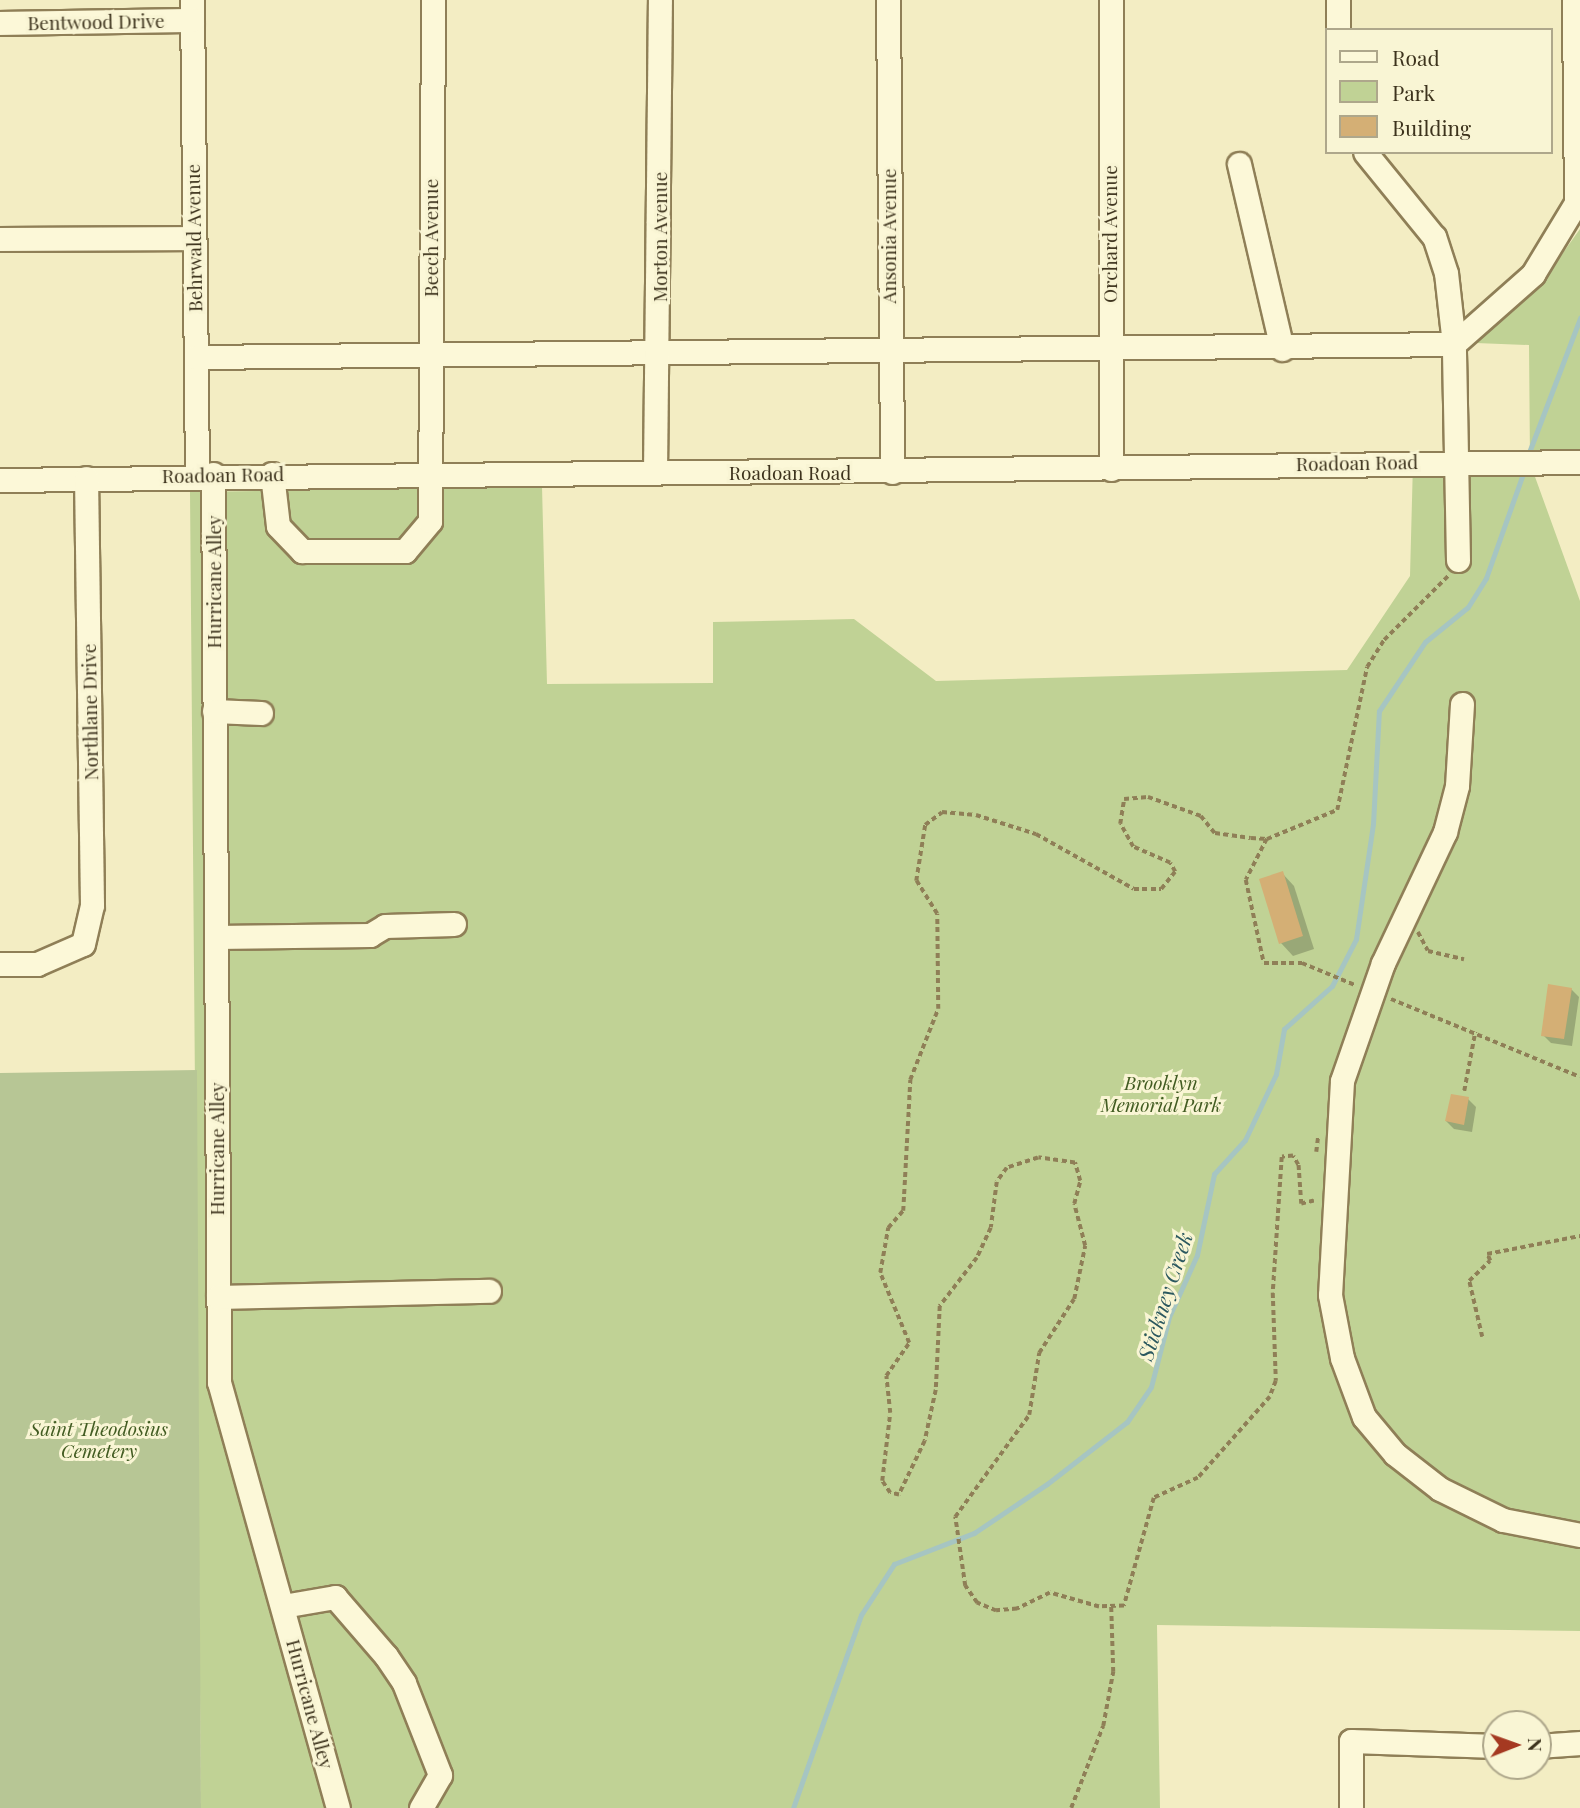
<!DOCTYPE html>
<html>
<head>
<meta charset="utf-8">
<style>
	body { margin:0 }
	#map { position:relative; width:1580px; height:1808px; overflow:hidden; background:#f3edc3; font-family:"Playfair Display",serif }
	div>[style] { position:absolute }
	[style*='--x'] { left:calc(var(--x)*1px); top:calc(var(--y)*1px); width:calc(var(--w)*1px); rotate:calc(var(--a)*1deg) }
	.green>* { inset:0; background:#c0d295 }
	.cemetery>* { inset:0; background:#b7c695 }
	.shadow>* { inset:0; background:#0003 }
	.stream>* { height:5px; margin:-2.5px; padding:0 2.5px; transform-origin:2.5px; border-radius:2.5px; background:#a6c5c2 }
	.building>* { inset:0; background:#d4af75 }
	.path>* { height:3.5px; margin-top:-1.75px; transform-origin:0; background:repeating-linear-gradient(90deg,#8f7f57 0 5px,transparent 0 8.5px) }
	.roads { filter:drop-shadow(2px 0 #8f7f57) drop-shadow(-2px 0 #8f7f57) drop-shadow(0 2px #8f7f57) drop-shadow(0 -2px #8f7f57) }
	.minor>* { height:23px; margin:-11.5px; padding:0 11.5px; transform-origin:11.5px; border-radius:11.5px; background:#fcf8d8 }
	span { translate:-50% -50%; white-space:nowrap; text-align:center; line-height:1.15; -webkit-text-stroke:6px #f9f5d4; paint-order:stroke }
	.street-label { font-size:19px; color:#3d331d }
	.park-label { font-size:19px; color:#425c22; font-style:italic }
	.water-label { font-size:21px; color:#2b585f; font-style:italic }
	.legend { position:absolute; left:1325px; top:28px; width:228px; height:126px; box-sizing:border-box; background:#f9f5d4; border:2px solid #aea78b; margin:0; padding:9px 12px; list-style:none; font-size:21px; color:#3d331d }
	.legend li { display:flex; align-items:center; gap:14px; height:35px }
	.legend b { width:35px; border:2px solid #aea78b }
	.north { position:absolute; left:1482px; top:1710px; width:70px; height:70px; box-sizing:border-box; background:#f9f5d4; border:2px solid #aea78b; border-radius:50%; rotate:89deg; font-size:19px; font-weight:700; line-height:28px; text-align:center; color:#3d331d }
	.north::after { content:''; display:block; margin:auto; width:24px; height:32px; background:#a53921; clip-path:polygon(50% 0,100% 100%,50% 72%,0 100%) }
</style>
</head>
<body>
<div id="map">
	<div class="green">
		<div style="clip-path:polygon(1580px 229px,1580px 462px,1530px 463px,1580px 601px,1580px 1631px,1157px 1625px,1160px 1808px,201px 1808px,190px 492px,542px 486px,547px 684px,713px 683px,713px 622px,854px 619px,936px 681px,1347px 670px,1410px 576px,1413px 462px,1530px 462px,1529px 345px,1476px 343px,1545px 278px)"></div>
	</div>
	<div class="cemetery">
		<div style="clip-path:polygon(197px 1070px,201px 1808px,0 1808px,0 1073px)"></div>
	</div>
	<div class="shadow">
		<div style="clip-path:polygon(1282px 873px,1294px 886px,1314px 949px,1293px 956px,1281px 943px)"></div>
		<div style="clip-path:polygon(1571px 989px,1579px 997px,1572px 1046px,1551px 1043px,1543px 1035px)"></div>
		<div style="clip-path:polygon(1468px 1099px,1476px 1107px,1472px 1132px,1454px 1129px,1446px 1121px)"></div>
	</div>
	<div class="stream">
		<div style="--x:1528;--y:455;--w:147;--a:-69.2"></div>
		<div style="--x:793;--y:1808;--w:205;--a:-70.6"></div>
		<div style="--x:861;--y:1615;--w:61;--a:-57.1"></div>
		<div style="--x:894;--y:1564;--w:86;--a:-21.2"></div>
		<div style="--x:974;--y:1533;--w:88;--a:-33.9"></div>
		<div style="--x:1047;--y:1484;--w:101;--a:-37.8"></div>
		<div style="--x:1127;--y:1422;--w:42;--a:-55.6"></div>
		<div style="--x:1151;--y:1387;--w:72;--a:-75.6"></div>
		<div style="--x:1169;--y:1317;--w:68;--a:-65.7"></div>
		<div style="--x:1197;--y:1255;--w:83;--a:-78.1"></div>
		<div style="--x:1214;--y:1174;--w:46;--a:-47.6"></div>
		<div style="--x:1245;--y:1140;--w:73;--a:-64.8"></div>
		<div style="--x:1276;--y:1074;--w:46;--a:-79.9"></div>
		<div style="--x:1284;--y:1029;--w:64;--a:-41.9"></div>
		<div style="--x:1332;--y:986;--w:53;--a:-62.9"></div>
		<div style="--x:1356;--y:939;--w:116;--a:-81.6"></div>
		<div style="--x:1373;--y:824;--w:113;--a:-87"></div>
		<div style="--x:1379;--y:711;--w:83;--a:-56.3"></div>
		<div style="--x:1425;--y:642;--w:55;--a:-39.1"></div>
		<div style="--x:1468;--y:607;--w:34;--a:-58"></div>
		<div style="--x:1486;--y:578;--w:117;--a:-70.5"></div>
	</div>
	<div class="building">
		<div style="clip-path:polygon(1283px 871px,1303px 936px,1279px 944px,1259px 879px)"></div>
		<div style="clip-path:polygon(1548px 984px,1572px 988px,1564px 1039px,1541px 1036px)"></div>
		<div style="clip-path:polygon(1451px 1094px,1469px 1097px,1464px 1125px,1445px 1121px)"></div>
	</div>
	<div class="path">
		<div style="--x:1267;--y:839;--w:46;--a:117.1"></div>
		<div style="--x:1246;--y:880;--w:85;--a:77.8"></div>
		<div style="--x:1264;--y:963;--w:38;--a:0"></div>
		<div style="--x:1302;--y:963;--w:57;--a:22.5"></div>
		<div style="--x:1418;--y:932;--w:21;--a:62"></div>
		<div style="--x:1428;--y:951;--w:37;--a:13"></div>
		<div style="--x:1391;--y:999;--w:204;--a:22.4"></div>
		<div style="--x:1464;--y:1091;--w:60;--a:-79.4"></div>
		<div style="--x:1316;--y:1152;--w:16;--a:-83"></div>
		<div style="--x:1314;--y:1201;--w:13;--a:167"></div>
		<div style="--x:1301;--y:1204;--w:39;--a:-94"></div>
		<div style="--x:1298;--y:1165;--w:10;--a:-119"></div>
		<div style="--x:1293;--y:1156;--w:11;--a:175"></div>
		<div style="--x:1282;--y:1157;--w:136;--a:93.8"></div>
		<div style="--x:1273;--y:1293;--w:88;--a:88"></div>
		<div style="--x:1276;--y:1381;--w:17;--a:111"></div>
		<div style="--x:1270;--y:1397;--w:108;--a:131.6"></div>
		<div style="--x:1198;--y:1478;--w:48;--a:155.6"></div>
		<div style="--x:1154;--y:1498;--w:112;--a:105.5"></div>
		<div style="--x:1124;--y:1606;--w:25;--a:178"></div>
		<div style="--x:1099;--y:1607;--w:51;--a:-164.1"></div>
		<div style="--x:1050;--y:1593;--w:37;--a:154"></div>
		<div style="--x:1017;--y:1609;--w:21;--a:175"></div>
		<div style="--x:996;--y:1611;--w:21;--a:-157"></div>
		<div style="--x:977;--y:1603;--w:21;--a:-125"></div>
		<div style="--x:965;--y:1586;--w:70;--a:-98.2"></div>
		<div style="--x:955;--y:1517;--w:126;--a:-54"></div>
		<div style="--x:1029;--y:1415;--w:63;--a:-80.8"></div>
		<div style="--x:1039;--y:1353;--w:64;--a:-57.1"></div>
		<div style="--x:1074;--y:1299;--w:54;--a:-78.3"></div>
		<div style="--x:1085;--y:1246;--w:43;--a:-104.7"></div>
		<div style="--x:1074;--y:1204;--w:24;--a:-75"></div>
		<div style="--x:1080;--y:1181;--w:19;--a:-106"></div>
		<div style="--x:1075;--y:1163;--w:37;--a:-172"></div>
		<div style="--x:1038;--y:1158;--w:33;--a:162"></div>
		<div style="--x:1007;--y:1168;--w:17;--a:126"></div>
		<div style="--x:997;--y:1182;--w:46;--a:97.4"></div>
		<div style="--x:991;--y:1228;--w:33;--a:115"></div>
		<div style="--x:977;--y:1258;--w:61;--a:127.6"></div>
		<div style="--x:940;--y:1306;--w:84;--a:92.7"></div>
		<div style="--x:936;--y:1390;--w:52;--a:102.2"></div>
		<div style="--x:925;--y:1441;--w:60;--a:115.7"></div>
		<div style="--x:899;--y:1495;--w:9;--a:-167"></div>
		<div style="--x:890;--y:1493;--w:14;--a:-124"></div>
		<div style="--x:882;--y:1481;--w:68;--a:-83.3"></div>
		<div style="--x:890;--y:1413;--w:37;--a:-96"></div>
		<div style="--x:886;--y:1376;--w:40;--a:-55.1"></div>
		<div style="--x:909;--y:1343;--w:76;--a:-112.5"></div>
		<div style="--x:880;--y:1273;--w:46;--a:-79.9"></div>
		<div style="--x:888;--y:1228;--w:23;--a:-49"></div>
		<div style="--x:903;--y:1211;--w:131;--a:-86.9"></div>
		<div style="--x:910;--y:1080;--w:76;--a:-68.5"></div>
		<div style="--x:938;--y:1009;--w:95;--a:-90.6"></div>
		<div style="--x:937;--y:914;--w:39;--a:-122"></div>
		<div style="--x:916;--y:881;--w:57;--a:-80.9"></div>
		<div style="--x:925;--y:825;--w:21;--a:-37"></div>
		<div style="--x:942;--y:812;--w:34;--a:5"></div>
		<div style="--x:976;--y:815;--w:63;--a:17.6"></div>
		<div style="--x:1036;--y:834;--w:112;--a:29.3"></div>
		<div style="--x:1134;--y:889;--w:27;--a:0"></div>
		<div style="--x:1161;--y:889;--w:22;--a:-51"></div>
		<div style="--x:1175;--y:872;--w:10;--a:-119"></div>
		<div style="--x:1170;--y:863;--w:40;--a:-156.6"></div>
		<div style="--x:1133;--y:847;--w:26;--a:-119"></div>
		<div style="--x:1120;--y:824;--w:25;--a:-81"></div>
		<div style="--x:1124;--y:799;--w:24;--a:-5"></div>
		<div style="--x:1148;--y:797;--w:56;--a:19.7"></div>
		<div style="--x:1201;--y:816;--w:22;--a:51"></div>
		<div style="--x:1215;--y:833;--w:36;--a:8"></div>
		<div style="--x:1251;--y:838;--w:16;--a:4"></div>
		<div style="--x:1267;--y:839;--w:76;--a:-22.5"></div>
		<div style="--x:1337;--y:810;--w:146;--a:-78.2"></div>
		<div style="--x:1367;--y:667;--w:32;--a:-58"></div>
		<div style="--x:1384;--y:640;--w:92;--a:-45"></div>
		<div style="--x:1482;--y:1337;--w:57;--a:-103.1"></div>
		<div style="--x:1469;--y:1281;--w:29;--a:-44"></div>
		<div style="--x:1490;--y:1261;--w:8;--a:-113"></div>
		<div style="--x:1487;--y:1254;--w:95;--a:-11"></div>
		<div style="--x:1071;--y:1808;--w:88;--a:-68.7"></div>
		<div style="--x:1103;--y:1726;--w:55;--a:-79.5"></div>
		<div style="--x:1113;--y:1672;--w:65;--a:-91.8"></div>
	</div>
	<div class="roads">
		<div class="minor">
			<div style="--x:192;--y:0;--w:475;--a:89.4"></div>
			<div style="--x:888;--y:0;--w:472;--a:89.5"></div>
			<div style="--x:1111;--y:0;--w:469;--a:90"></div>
			<div style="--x:0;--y:23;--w:192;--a:-0.9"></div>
			<div style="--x:1338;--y:30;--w:30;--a:-90"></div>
			<div style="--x:1239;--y:164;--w:190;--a:76.9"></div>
			<div style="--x:0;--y:239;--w:194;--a:-0.3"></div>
			<div style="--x:196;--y:357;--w:1258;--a:-0.59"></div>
			<div style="--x:1454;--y:344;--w:71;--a:-96.4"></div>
			<div style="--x:1446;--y:273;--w:38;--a:-108"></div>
			<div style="--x:1434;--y:237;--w:109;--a:-129.1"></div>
			<div style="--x:655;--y:473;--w:473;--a:-89.4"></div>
			<div style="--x:213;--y:474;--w:908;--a:89.62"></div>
			<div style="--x:219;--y:1382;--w:442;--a:74.4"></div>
			<div style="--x:272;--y:474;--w:52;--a:83.4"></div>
			<div style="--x:278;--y:526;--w:35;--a:46"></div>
			<div style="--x:302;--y:551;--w:103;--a:0"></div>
			<div style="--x:405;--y:551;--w:39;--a:-50"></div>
			<div style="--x:430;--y:521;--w:521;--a:-89.67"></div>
			<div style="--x:0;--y:480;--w:1580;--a:-0.65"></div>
			<div style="--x:1458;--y:560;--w:216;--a:-91.1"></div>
			<div style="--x:1454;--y:344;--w:106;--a:-41.5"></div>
			<div style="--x:1533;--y:274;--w:83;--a:-58.8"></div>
			<div style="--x:1576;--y:203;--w:203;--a:-90.6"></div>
			<div style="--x:1462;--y:704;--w:82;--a:93.5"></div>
			<div style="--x:1457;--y:786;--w:48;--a:104.6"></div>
			<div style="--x:1445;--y:832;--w:145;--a:115.3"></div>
			<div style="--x:1383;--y:963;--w:125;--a:109.2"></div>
			<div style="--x:1342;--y:1081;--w:214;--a:93.2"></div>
			<div style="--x:1330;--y:1295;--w:64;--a:79.2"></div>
			<div style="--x:1342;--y:1358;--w:63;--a:69.6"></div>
			<div style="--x:1364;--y:1417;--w:48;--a:50"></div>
			<div style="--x:1395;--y:1454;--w:57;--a:37.9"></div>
			<div style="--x:1440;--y:1489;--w:70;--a:26.2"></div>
			<div style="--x:1503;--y:1520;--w:78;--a:11"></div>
			<div style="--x:214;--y:711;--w:47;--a:2.4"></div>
			<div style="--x:216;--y:937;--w:154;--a:-0.7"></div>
			<div style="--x:370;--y:935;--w:17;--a:-31"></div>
			<div style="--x:385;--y:926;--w:69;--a:-1.7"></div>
			<div style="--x:0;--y:964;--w:37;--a:0"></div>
			<div style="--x:37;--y:964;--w:50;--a:-23.5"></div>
			<div style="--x:83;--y:944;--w:40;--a:-77"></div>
			<div style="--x:92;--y:905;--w:427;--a:-90.8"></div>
			<div style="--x:218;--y:1297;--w:271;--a:-1.3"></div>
			<div style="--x:283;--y:1606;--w:53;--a:-9.8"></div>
			<div style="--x:335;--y:1597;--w:78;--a:49.2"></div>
			<div style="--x:386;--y:1656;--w:32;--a:56"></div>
			<div style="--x:404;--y:1683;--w:99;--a:68.6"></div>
			<div style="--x:440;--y:1775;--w:38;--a:120"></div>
			<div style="--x:1538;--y:1746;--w:42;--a:-4.1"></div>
			<div style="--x:1351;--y:1808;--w:67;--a:-90"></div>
			<div style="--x:1351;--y:1741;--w:145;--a:2"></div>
		</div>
	</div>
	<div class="street-label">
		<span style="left:96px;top:22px;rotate:-1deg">Bentwood Drive</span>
		<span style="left:1110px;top:234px;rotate:-90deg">Orchard Avenue</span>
		<span style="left:889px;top:236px;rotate:-90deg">Ansonia Avenue</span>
		<span style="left:660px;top:237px;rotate:-90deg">Morton Avenue</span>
		<span style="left:194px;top:238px;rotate:-91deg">Behrwald Avenue</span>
		<span style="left:431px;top:238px;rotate:-90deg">Beech Avenue</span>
		<span style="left:1357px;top:463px;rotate:-1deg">Roadoan Road</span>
		<span style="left:790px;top:473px">Roadoan Road</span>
		<span style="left:223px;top:475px;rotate:-1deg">Roadoan Road</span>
		<span style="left:214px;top:582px;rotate:-90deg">Hurricane Alley</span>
		<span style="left:90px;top:712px;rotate:-91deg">Northlane Drive</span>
		<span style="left:217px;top:1149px;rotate:-90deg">Hurricane Alley</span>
		<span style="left:310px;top:1704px;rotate:75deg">Hurricane Alley</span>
	</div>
	<div class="park-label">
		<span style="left:1161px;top:1094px">Brooklyn<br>Memorial Park</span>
		<span style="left:99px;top:1440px">Saint Theodosius<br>Cemetery</span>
	</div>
	<div class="water-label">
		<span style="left:1164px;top:1296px;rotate:-72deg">Stickney Creek</span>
	</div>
	<ul class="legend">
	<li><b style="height:9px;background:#fcf8d8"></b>Road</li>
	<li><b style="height:19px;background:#c0d295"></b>Park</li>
	<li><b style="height:19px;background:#d4af75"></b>Building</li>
	</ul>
	<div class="north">N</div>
</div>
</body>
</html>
